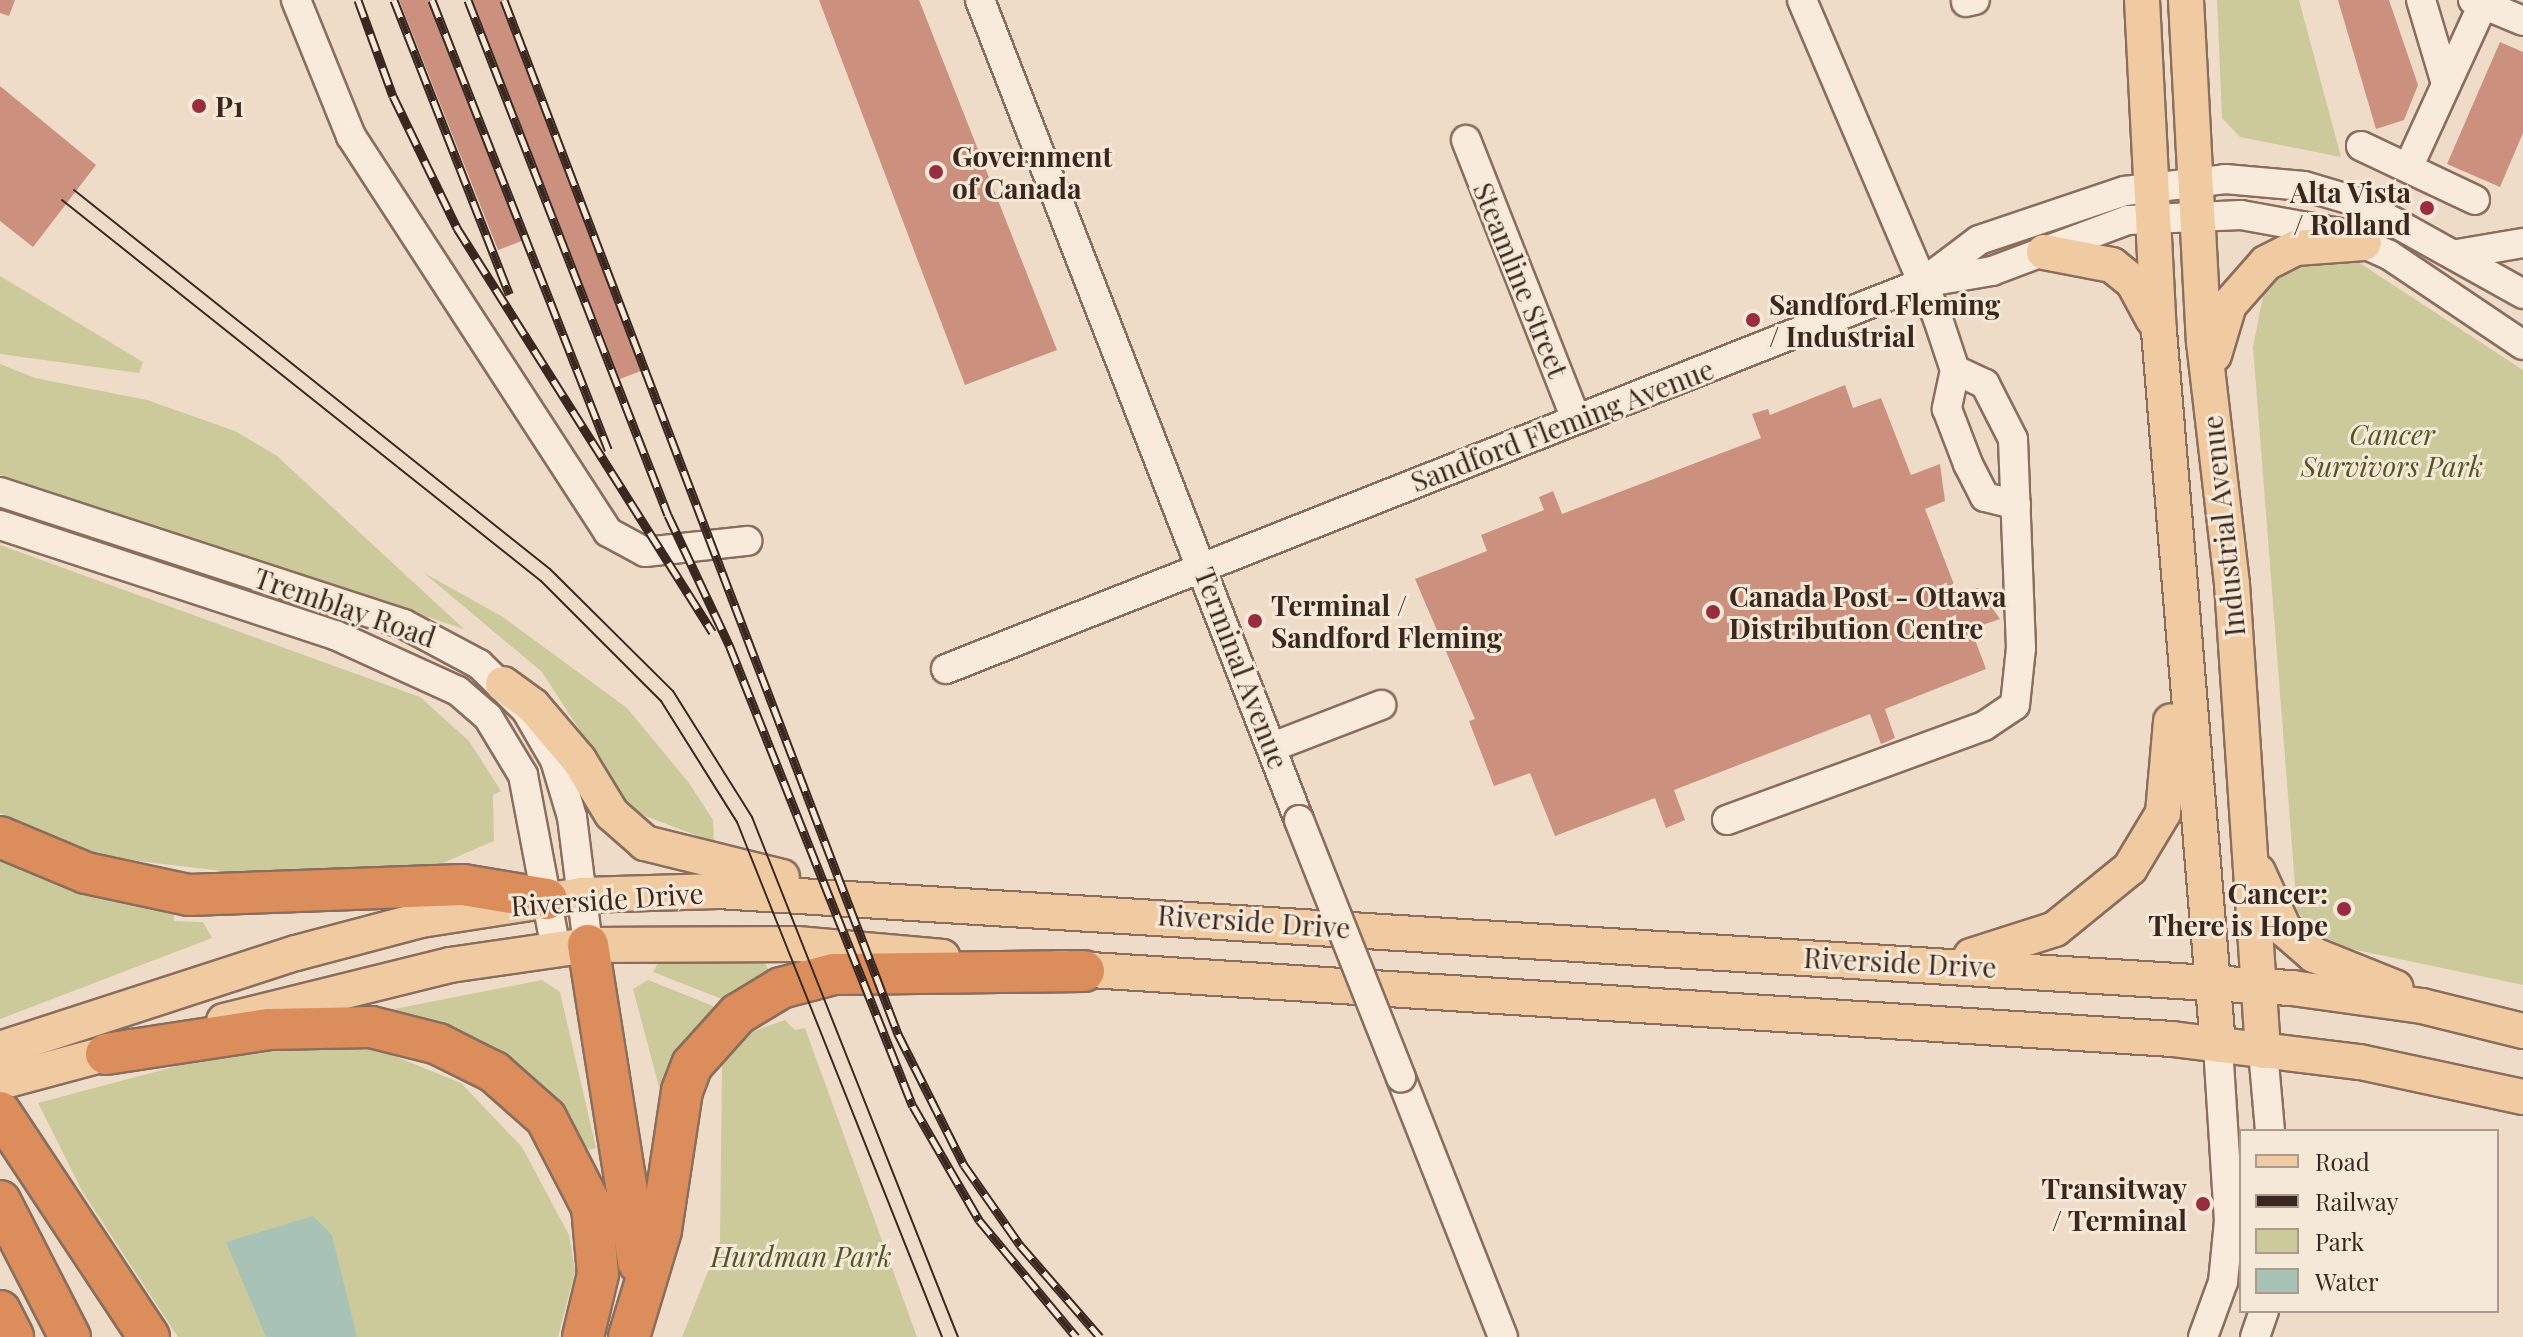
<!DOCTYPE html>
<html>
<head>
<meta charset="utf-8">
<style>
	body { margin:0 }
	#map { position:relative; width:2523px; height:1337px; overflow:hidden; background:#eedcc8; font-family:"Playfair Display",serif }
	div>[style] { position:absolute }
	[style*='--x'] { left:calc(var(--x)*1px); top:calc(var(--y)*1px); width:calc(var(--w)*1px); rotate:calc(var(--a)*1deg) }
	.green>* { inset:0; background:#ccca9b }
	.water>* { inset:0; background:#a9c2b6 }
	.building>* { inset:0; background:#cb917e }
	.roads { filter:drop-shadow(2px 0 #8a6d5d) drop-shadow(-2px 0 #8a6d5d) drop-shadow(0 2px #8a6d5d) drop-shadow(0 -2px #8a6d5d) }
	.minor>* { height:28px; margin:-14px; padding:0 14px; transform-origin:14px; border-radius:14px; background:#f9ebdb }
	.major>* { height:34px; margin:-17px; padding:0 17px; transform-origin:17px; border-radius:17px; background:#f0caa1 }
	.highway>* { height:40px; margin:-20px; padding:0 20px; transform-origin:20px; border-radius:20px; background:#db8d5b }
	.tram>* { height:2px; margin:-1px; padding:0 1px; transform-origin:1px; border-radius:1px; background:#3a2820 }
	.rail>* { height:9px; margin-top:-4.5px; transform-origin:0; background:repeating-linear-gradient(90deg,#f5e8d7 0 18px,#3a2820 0 36px); box-sizing:border-box; border-block:2px solid #3a2820 }
	.bridges { filter:drop-shadow(2px 0 #8a6d5d) drop-shadow(-2px 0 #8a6d5d) drop-shadow(0 2px #8a6d5d) drop-shadow(0 -2px #8a6d5d) }
	.minor-bridge>* { height:28px; margin:-14px; padding:0 14px; transform-origin:14px; border-radius:14px; background:#f9ebdb }
	.dots>* { width:22px; height:22px; translate:-50% -50%; box-sizing:border-box; border:4px solid #f5e8d7; border-radius:50% }
	span { translate:-50% -50%; white-space:nowrap; text-align:center; line-height:1.15; -webkit-text-stroke:6px #f5e8d7; paint-order:stroke }
	.poi-label { font-size:28px; color:#3a2820; font-weight:700 }
	.left { translate:0 -50%; text-align:left }
	.right { translate:-100% -50%; text-align:right }
	.street-label { font-size:28px; color:#3a2820 }
	.park-label { font-size:28px; color:#535727; font-style:italic }
	.legend { position:absolute; left:2239px; top:1129px; width:260px; height:184px; box-sizing:border-box; background:#f5e8d7; border:2px solid #aa9b8e; margin:0; padding:10px 14px; list-style:none; font-size:24px; color:#3a2820 }
	.legend li { display:flex; align-items:center; gap:16px; height:40px }
	.legend b { width:40px; border:2px solid #aa9b8e }
</style>
</head>
<body>
<div id="map">
	<div class="green">
		<div style="clip-path:polygon(2217px 0,2299px 0,2341px 157px,2240px 137px,2222px 118px)"></div>
		<div style="clip-path:polygon(2299px 259px,2355px 260px,2523px 370px,2523px 985px,2342px 947px,2316px 935px,2297px 911px,2253px 347px,2265px 286px)"></div>
		<div style="clip-path:polygon(0 276px,143px 362px,139px 373px,0 354px)"></div>
		<div style="clip-path:polygon(0 364px,35px 378px,147px 400px,235px 431px,277px 456px,464px 629px,0 475px)"></div>
		<div style="clip-path:polygon(0 545px,420px 697px,469px 741px,501px 791px,493px 795px,494px 841px,431px 868px,273px 877px,105px 857px,0 813px)"></div>
		<div style="clip-path:polygon(424px 573px,503px 617px,627px 708px,689px 783px,713px 820px,714px 842px,632px 811px,542px 672px)"></div>
		<div style="clip-path:polygon(0 857px,80px 891px,174px 914px,174px 921px,203px 922px,212px 938px,0 1019px)"></div>
		<div style="clip-path:polygon(659px 961px,765px 962px,773px 982px,732px 1003px,653px 972px)"></div>
		<div style="clip-path:polygon(542px 980px,560px 992px,596px 1148px,589px 1150px,553px 1107px,389px 1021px,389px 1010px)"></div>
		<div style="clip-path:polygon(648px 980px,723px 1010px,662px 1098px,633px 989px)"></div>
		<div style="clip-path:polygon(785px 1020px,795px 1030px,805px 1028px,917px 1337px,682px 1337px,720px 1241px,722px 1065px,742px 1035px)"></div>
		<div style="clip-path:polygon(372px 1047px,461px 1083px,522px 1147px,569px 1235px,575px 1271px,558px 1337px,178px 1337px,82px 1191px,38px 1103px,245px 1048px)"></div>
	</div>
	<div class="water">
		<div style="clip-path:polygon(313px 1216px,332px 1235px,357px 1337px,266px 1337px,226px 1242px)"></div>
	</div>
	<div class="building">
		<div style="clip-path:polygon(0 0,15px 0,9px 16px,0 13px)"></div>
		<div style="clip-path:polygon(399px 0,430px 0,524px 240px,498px 250px)"></div>
		<div style="clip-path:polygon(472px 0,502px 0,646px 369px,620px 379px)"></div>
		<div style="clip-path:polygon(819px 0,919px 0,1057px 350px,965px 385px)"></div>
		<div style="clip-path:polygon(2338px 0,2389px 0,2418px 85px,2404px 120px,2376px 129px)"></div>
		<div style="clip-path:polygon(2500px 42px,2523px 52px,2523px 133px,2500px 187px,2447px 164px)"></div>
		<div style="clip-path:polygon(0 86px,96px 165px,33px 247px,0 221px)"></div>
		<div style="clip-path:polygon(1845px 385px,1853px 408px,1881px 398px,1911px 475px,1940px 464px,1945px 501px,1925px 509px,1958px 595px,1978px 588px,2000px 619px,1971px 629px,1986px 669px,1885px 709px,1895px 738px,1881px 744px,1870px 714px,1674px 790px,1685px 820px,1666px 828px,1655px 798px,1555px 836px,1530px 773px,1494px 786px,1469px 721px,1475px 719px,1415px 579px,1487px 551px,1481px 535px,1544px 510px,1539px 497px,1553px 491px,1562px 514px,1761px 438px,1752px 414px,1768px 409px,1770px 415px)"></div>
	</div>
	<div class="roads">
		<div class="minor">
			<div style="--x:296;--y:0;--w:147;--a:68"></div>
			<div style="--x:351;--y:136;--w:472;--a:57"></div>
			<div style="--x:608;--y:532;--w:42;--a:28.4"></div>
			<div style="--x:645;--y:552;--w:103;--a:-6.2"></div>
			<div style="--x:980;--y:0;--w:880;--a:68.74"></div>
			<div style="--x:1802;--y:0;--w:347;--a:66.9"></div>
			<div style="--x:1938;--y:319;--w:54;--a:71.6"></div>
			<div style="--x:1955;--y:370;--w:40;--a:102"></div>
			<div style="--x:1947;--y:409;--w:59;--a:69.1"></div>
			<div style="--x:1968;--y:464;--w:37;--a:63"></div>
			<div style="--x:1985;--y:497;--w:32;--a:14"></div>
			<div style="--x:2421;--y:0;--w:88;--a:73.4"></div>
			<div style="--x:2473;--y:0;--w:54;--a:22.8"></div>
			<div style="--x:1966;--y:2;--w:9;--a:-13"></div>
			<div style="--x:1466;--y:140;--w:300;--a:68.5"></div>
			<div style="--x:2361;--y:146;--w:126;--a:25.3"></div>
			<div style="--x:2408;--y:168;--w:180;--a:-65.4"></div>
			<div style="--x:2458;--y:254;--w:66;--a:-9.6"></div>
			<div style="--x:1926;--y:280;--w:66;--a:-37"></div>
			<div style="--x:1979;--y:240;--w:154;--a:-18.6"></div>
			<div style="--x:2125;--y:191;--w:101;--a:-6.8"></div>
			<div style="--x:2225;--y:179;--w:79;--a:5.1"></div>
			<div style="--x:2304;--y:186;--w:56;--a:16.5"></div>
			<div style="--x:2358;--y:202;--w:189;--a:29.1"></div>
			<div style="--x:0;--y:492;--w:425;--a:18.1"></div>
			<div style="--x:404;--y:624;--w:85;--a:28.1"></div>
			<div style="--x:479;--y:664;--w:66;--a:44.4"></div>
			<div style="--x:526;--y:710;--w:58;--a:59.9"></div>
			<div style="--x:555;--y:760;--w:59;--a:73.4"></div>
			<div style="--x:572;--y:817;--w:129;--a:82.9"></div>
			<div style="--x:0;--y:525;--w:353;--a:18.2"></div>
			<div style="--x:335;--y:635;--w:135;--a:24.5"></div>
			<div style="--x:458;--y:691;--w:40;--a:41"></div>
			<div style="--x:488;--y:717;--w:68;--a:58.9"></div>
			<div style="--x:523;--y:775;--w:177;--a:79.3"></div>
			<div style="--x:946;--y:669;--w:1050;--a:-21.58"></div>
			<div style="--x:1922;--y:283;--w:71;--a:-9.7"></div>
			<div style="--x:1992;--y:271;--w:145;--a:-20.6"></div>
			<div style="--x:2128;--y:220;--w:113;--a:-2.5"></div>
			<div style="--x:2241;--y:215;--w:101;--a:10.3"></div>
			<div style="--x:2340;--y:233;--w:54;--a:24.2"></div>
			<div style="--x:2389;--y:255;--w:161;--a:33.9"></div>
			<div style="--x:1275;--y:746;--w:114;--a:-21.1"></div>
			<div style="--x:1727;--y:820;--w:274;--a:-20.1"></div>
			<div style="--x:1984;--y:726;--w:37;--a:-34"></div>
			<div style="--x:2015;--y:705;--w:57;--a:-84"></div>
			<div style="--x:2021;--y:648;--w:209;--a:-92.2"></div>
			<div style="--x:2013;--y:439;--w:62;--a:-117"></div>
			<div style="--x:1985;--y:384;--w:33;--a:-155"></div>
			<div style="--x:2263;--y:1051;--w:80;--a:85"></div>
			<div style="--x:1401;--y:1078;--w:278;--a:68.5"></div>
			<div style="--x:2203;--y:1337;--w:59;--a:-70"></div>
			<div style="--x:2223;--y:1282;--w:61;--a:-84.4"></div>
			<div style="--x:2229;--y:1221;--w:176;--a:-93.6"></div>
			<div style="--x:2255;--y:1337;--w:28;--a:-71"></div>
		</div>
		<div class="major">
			<div style="--x:2142;--y:0;--w:331;--a:87.1"></div>
			<div style="--x:2159;--y:331;--w:716;--a:85.28"></div>
			<div style="--x:2186;--y:0;--w:342;--a:87"></div>
			<div style="--x:2204;--y:342;--w:244;--a:83.4"></div>
			<div style="--x:2232;--y:584;--w:468;--a:86.2"></div>
			<div style="--x:2044;--y:252;--w:69;--a:10.8"></div>
			<div style="--x:2112;--y:265;--w:27;--a:39"></div>
			<div style="--x:2133;--y:282;--w:42;--a:61.6"></div>
			<div style="--x:2214;--y:355;--w:52;--a:-73.3"></div>
			<div style="--x:2229;--y:305;--w:56;--a:-48.6"></div>
			<div style="--x:2266;--y:263;--w:34;--a:-27"></div>
			<div style="--x:2296;--y:248;--w:68;--a:-4.2"></div>
			<div style="--x:503;--y:684;--w:37;--a:36"></div>
			<div style="--x:533;--y:706;--w:71;--a:49.6"></div>
			<div style="--x:579;--y:760;--w:63;--a:58.6"></div>
			<div style="--x:612;--y:814;--w:44;--a:41.3"></div>
			<div style="--x:645;--y:843;--w:141;--a:13.9"></div>
			<div style="--x:2258;--y:872;--w:63;--a:65.5"></div>
			<div style="--x:2284;--y:929;--w:40;--a:41"></div>
			<div style="--x:2314;--y:955;--w:88;--a:21.9"></div>
			<div style="--x:1971;--y:956;--w:88;--a:-17.8"></div>
			<div style="--x:2055;--y:929;--w:97;--a:-39.1"></div>
			<div style="--x:2130;--y:868;--w:64;--a:-59"></div>
			<div style="--x:2163;--y:813;--w:92;--a:-85"></div>
			<div style="--x:1059;--y:968;--w:1115;--a:3.65"></div>
			<div style="--x:2172;--y:1039;--w:189;--a:7"></div>
			<div style="--x:2360;--y:1062;--w:167;--a:12.1"></div>
			<div style="--x:224;--y:1021;--w:233;--a:-13.9"></div>
			<div style="--x:450;--y:965;--w:139;--a:-8.2"></div>
			<div style="--x:588;--y:945;--w:209;--a:-0.3"></div>
			<div style="--x:797;--y:944;--w:146;--a:5.1"></div>
			<div style="--x:0;--y:1049;--w:311;--a:-18"></div>
			<div style="--x:296;--y:953;--w:129;--a:-14.8"></div>
			<div style="--x:421;--y:920;--w:163;--a:-8.8"></div>
			<div style="--x:582;--y:895;--w:136;--a:-1.7"></div>
			<div style="--x:718;--y:891;--w:1577;--a:3.53"></div>
			<div style="--x:2292;--y:988;--w:131;--a:7.9"></div>
			<div style="--x:2422;--y:1006;--w:104;--a:13.9"></div>
			<div style="--x:0;--y:1082;--w:136;--a:-15"></div>
		</div>
		<div class="highway">
			<div style="--x:0;--y:837;--w:93;--a:22.7"></div>
			<div style="--x:86;--y:873;--w:105;--a:12.1"></div>
			<div style="--x:189;--y:895;--w:274;--a:-2.1"></div>
			<div style="--x:463;--y:885;--w:85;--a:9.5"></div>
			<div style="--x:588;--y:945;--w:321;--a:81"></div>
			<div style="--x:106;--y:1054;--w:166;--a:-8.7"></div>
			<div style="--x:270;--y:1029;--w:101;--a:-1.1"></div>
			<div style="--x:371;--y:1027;--w:69;--a:14.2"></div>
			<div style="--x:438;--y:1044;--w:63;--a:26.6"></div>
			<div style="--x:494;--y:1072;--w:69;--a:41.5"></div>
			<div style="--x:546;--y:1118;--w:100;--a:62.7"></div>
			<div style="--x:592;--y:1207;--w:67;--a:84.9"></div>
			<div style="--x:598;--y:1274;--w:65;--a:103.4"></div>
			<div style="--x:0;--y:1112;--w:270;--a:56.5"></div>
			<div style="--x:0;--y:1201;--w:153;--a:62.8"></div>
			<div style="--x:0;--y:1311;--w:29;--a:63"></div>
			<div style="--x:629;--y:1337;--w:112;--a:-73.3"></div>
			<div style="--x:661;--y:1230;--w:141;--a:-81.4"></div>
			<div style="--x:682;--y:1091;--w:28;--a:-69"></div>
			<div style="--x:692;--y:1065;--w:69;--a:-48"></div>
			<div style="--x:738;--y:1014;--w:50;--a:-31.2"></div>
			<div style="--x:781;--y:988;--w:55;--a:-14.8"></div>
			<div style="--x:834;--y:974;--w:250;--a:-0.7"></div>
		</div>
	</div>
	<div class="tram">
		<div style="--x:74;--y:190;--w:608;--a:38.53"></div>
		<div style="--x:550;--y:569;--w:173;--a:44.8"></div>
		<div style="--x:673;--y:691;--w:149;--a:57.9"></div>
		<div style="--x:752;--y:817;--w:559;--a:68.39"></div>
		<div style="--x:62;--y:200;--w:612;--a:38.5"></div>
		<div style="--x:541;--y:581;--w:170;--a:45"></div>
		<div style="--x:661;--y:701;--w:143;--a:57.9"></div>
		<div style="--x:737;--y:822;--w:554;--a:68.29"></div>
	</div>
	<div class="rail">
		<div style="--x:358;--y:0;--w:102;--a:70"></div>
		<div style="--x:393;--y:96;--w:147;--a:64.1"></div>
		<div style="--x:457;--y:228;--w:478;--a:57.7"></div>
		<div style="--x:394;--y:0;--w:316;--a:68.6"></div>
		<div style="--x:432;--y:0;--w:483;--a:68.6"></div>
		<div style="--x:468;--y:0;--w:552;--a:68.78"></div>
		<div style="--x:668;--y:515;--w:146;--a:64.8"></div>
		<div style="--x:730;--y:647;--w:494;--a:68.3"></div>
		<div style="--x:913;--y:1106;--w:132;--a:59.9"></div>
		<div style="--x:979;--y:1220;--w:152;--a:50.3"></div>
		<div style="--x:504;--y:0;--w:1107;--a:69.14"></div>
		<div style="--x:898;--y:1034;--w:147;--a:63.3"></div>
		<div style="--x:964;--y:1165;--w:98;--a:55"></div>
		<div style="--x:1020;--y:1245;--w:122;--a:49"></div>
	</div>
	<div class="bridges">
		<div class="minor-bridge">
			<div style="--x:1299;--y:820;--w:277;--a:68.4"></div>
		</div>
	</div>
	<div class="dots">
		<div style="left:199px;top:106px;background:#982d40"></div>
		<div style="left:936px;top:172px;background:#982d40"></div>
		<div style="left:2427px;top:208px;background:#982d40"></div>
		<div style="left:1753px;top:320px;background:#982d40"></div>
		<div style="left:1713px;top:612px;background:#982d40"></div>
		<div style="left:1255px;top:621px;background:#982d40"></div>
		<div style="left:2344px;top:909px;background:#982d40"></div>
		<div style="left:2203px;top:1204px;background:#982d40"></div>
	</div>
	<div class="poi-label">
		<span class="left" style="left:215px;top:106px">P1</span>
		<span class="left" style="left:952px;top:172px">Government<br>of Canada</span>
		<span class="right" style="left:2411px;top:208px">Alta Vista<br>/ Rolland</span>
		<span class="left" style="left:1769px;top:320px">Sandford Fleming<br>/ Industrial</span>
		<span class="left" style="left:1729px;top:612px">Canada Post - Ottawa<br>Distribution Centre</span>
		<span class="left" style="left:1271px;top:621px">Terminal /<br>Sandford Fleming</span>
		<span class="right" style="left:2328px;top:909px">Cancer:<br>There is Hope</span>
		<span class="right" style="left:2187px;top:1204px">Transitway<br>/ Terminal</span>
	</div>
	<div class="street-label">
		<span style="left:1521px;top:280px;rotate:68deg">Steamline Street</span>
		<span style="left:1562px;top:425px;rotate:-21deg">Sandford Fleming Avenue</span>
		<span style="left:2223px;top:526px;rotate:-96deg">Industrial Avenue</span>
		<span style="left:345px;top:607px;rotate:19deg">Tremblay Road</span>
		<span style="left:1242px;top:668px;rotate:69deg">Terminal Avenue</span>
		<span style="left:607px;top:899px;rotate:-4deg">Riverside Drive</span>
		<span style="left:1254px;top:921px;rotate:4deg">Riverside Drive</span>
		<span style="left:1900px;top:962px;rotate:3deg">Riverside Drive</span>
	</div>
	<div class="park-label">
		<span style="left:2392px;top:450px">Cancer<br>Survivors Park</span>
		<span style="left:801px;top:1256px">Hurdman Park</span>
	</div>
	<ul class="legend">
	<li><b style="height:10px;background:#f0caa1"></b>Road</li>
	<li><b style="height:10px;background:#3a2820"></b>Railway</li>
	<li><b style="height:22px;background:#ccca9b"></b>Park</li>
	<li><b style="height:22px;background:#a9c2b6"></b>Water</li>
	</ul>
</div>
</body>
</html>
